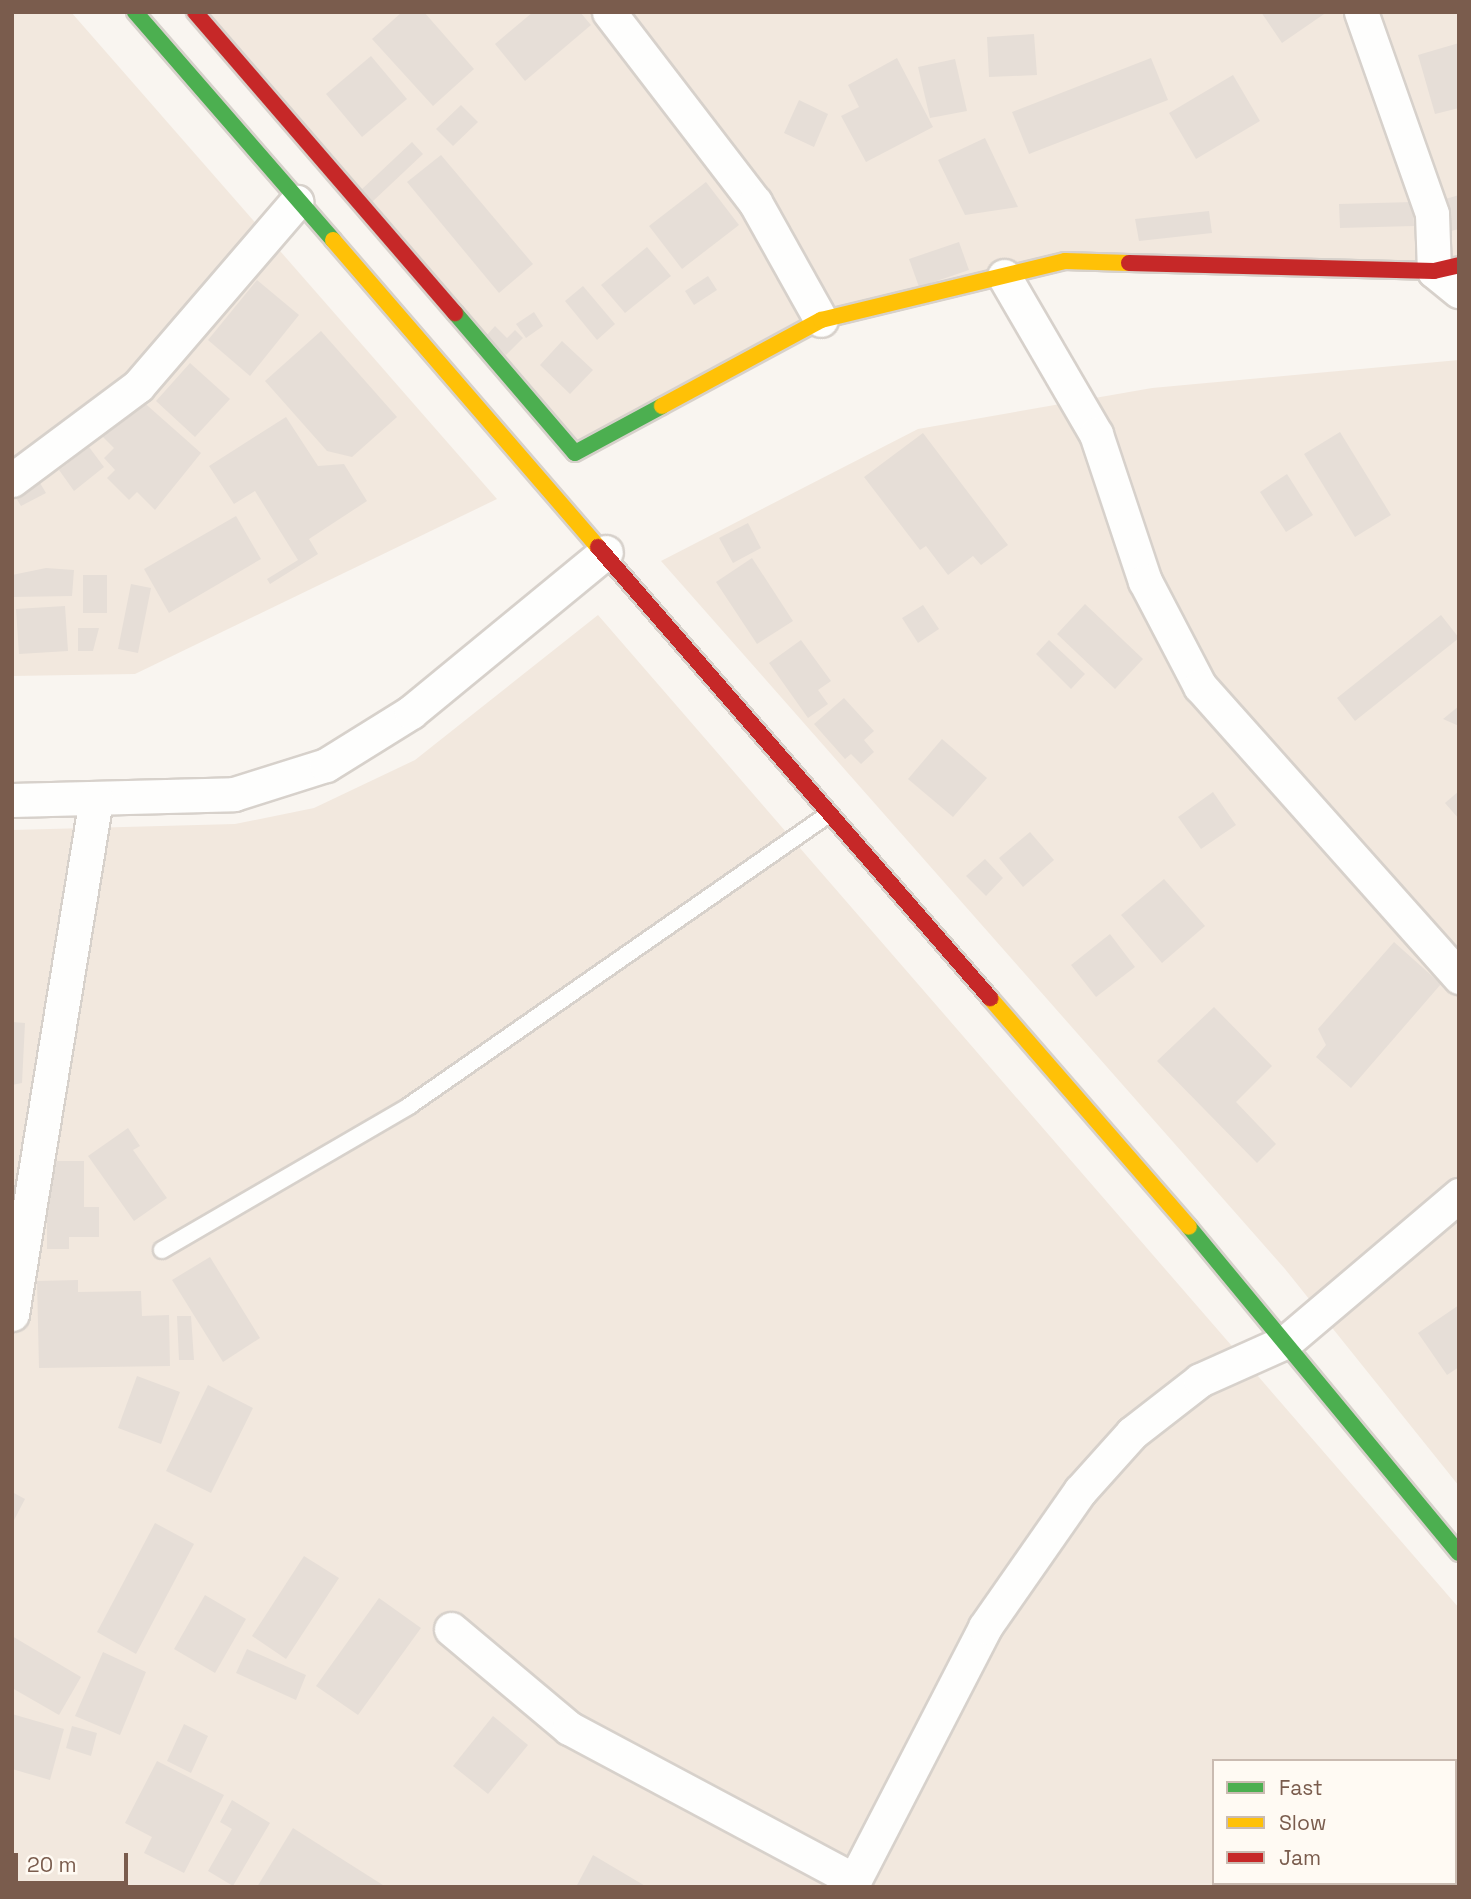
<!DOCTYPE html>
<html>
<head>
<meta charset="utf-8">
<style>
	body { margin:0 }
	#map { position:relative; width:1471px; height:1899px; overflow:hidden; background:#f9f5f0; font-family:"Space Grotesk",sans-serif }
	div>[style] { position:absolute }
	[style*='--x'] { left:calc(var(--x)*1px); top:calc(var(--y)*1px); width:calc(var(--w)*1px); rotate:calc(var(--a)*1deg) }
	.residential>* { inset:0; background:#f2e8de }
	.building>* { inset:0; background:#e6ded7 }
	.roads { filter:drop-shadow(2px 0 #d7d1cb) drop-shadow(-2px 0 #d7d1cb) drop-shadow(0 2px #d7d1cb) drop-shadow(0 -2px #d7d1cb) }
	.lane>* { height:16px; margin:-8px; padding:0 8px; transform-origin:8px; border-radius:8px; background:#fefefd }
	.street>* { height:33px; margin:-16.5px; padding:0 16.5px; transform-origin:16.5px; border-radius:16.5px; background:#fefefd }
	.fast>* { height:16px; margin:-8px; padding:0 8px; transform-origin:8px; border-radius:8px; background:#4caf50 }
	.slow>* { height:16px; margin:-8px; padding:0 8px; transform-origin:8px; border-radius:8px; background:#ffc107 }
	.jam>* { height:16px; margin:-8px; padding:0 8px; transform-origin:8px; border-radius:8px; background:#c62828 }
	span { translate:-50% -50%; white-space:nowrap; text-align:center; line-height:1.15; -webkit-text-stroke:6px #fffaf3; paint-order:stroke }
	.frame { position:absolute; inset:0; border:14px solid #7a5c4d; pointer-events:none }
	.legend { position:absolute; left:1212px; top:1759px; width:245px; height:126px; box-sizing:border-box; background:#fffaf3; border:2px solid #cabbb1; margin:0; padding:9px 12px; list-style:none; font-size:21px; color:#7a5c4d }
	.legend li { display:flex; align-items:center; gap:14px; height:35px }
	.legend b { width:35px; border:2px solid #cabbb1 }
	.scale { position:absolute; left:14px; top:1853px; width:114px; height:32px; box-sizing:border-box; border:4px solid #7a5c4d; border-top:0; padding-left:9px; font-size:21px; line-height:24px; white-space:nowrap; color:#7a5c4d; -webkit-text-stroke:5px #fffaf3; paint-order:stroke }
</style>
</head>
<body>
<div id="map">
	<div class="residential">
		<div style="clip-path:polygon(12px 12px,71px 12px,497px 499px,135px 674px,12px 676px)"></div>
		<div style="clip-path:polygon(195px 12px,1459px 12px,1459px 265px,1065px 261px,821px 321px,575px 453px)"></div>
		<div style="clip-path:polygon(1459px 360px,1459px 1486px,1285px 1269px,661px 561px,918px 429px,1152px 388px)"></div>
		<div style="clip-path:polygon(evenodd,598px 615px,1459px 1608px,1459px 1887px,12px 1887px,12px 830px,235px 824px,314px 808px,415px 760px,598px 615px,1214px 1761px,1455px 1761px,1455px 1883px,1214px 1883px,1214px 1761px)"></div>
	</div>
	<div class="building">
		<div style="clip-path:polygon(402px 12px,424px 12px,474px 69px,433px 106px,372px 39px)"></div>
		<div style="clip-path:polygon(533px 12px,580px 12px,591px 25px,525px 81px,495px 44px)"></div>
		<div style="clip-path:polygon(1261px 12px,1327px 12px,1282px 43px)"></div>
		<div style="clip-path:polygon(1034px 34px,1037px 75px,989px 77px,987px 37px)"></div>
		<div style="clip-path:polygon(1459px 43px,1459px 108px,1435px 114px,1418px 55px)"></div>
		<div style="clip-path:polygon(371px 56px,407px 99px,362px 137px,326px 94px)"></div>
		<div style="clip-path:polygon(897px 58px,933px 127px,866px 162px,841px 116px,859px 107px,848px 85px)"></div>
		<div style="clip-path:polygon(1151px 58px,1168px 100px,1029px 154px,1012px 112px)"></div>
		<div style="clip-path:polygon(955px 59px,967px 111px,930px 118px,918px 67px)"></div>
		<div style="clip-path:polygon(1233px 75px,1260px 121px,1196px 159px,1169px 113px)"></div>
		<div style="clip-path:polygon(799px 100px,828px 114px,814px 147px,784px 133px)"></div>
		<div style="clip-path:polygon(461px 105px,478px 122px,453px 146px,436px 129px)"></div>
		<div style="clip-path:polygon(985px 138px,1018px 207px,965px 215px,938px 160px)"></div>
		<div style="clip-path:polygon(412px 142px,423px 154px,372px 202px,361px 190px)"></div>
		<div style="clip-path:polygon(441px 155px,533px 264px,499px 293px,407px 182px)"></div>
		<div style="clip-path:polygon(706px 182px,739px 225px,682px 269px,649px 226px)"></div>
		<div style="clip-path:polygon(1459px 195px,1459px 229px,1451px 231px,1442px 200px)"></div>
		<div style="clip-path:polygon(1413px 202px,1414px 226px,1340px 228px,1339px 204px)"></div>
		<div style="clip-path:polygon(1209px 211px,1212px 233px,1139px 241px,1135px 219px)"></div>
		<div style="clip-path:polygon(959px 242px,969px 270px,919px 287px,909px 259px)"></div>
		<div style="clip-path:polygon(647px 247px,671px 276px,625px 313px,601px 285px)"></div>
		<div style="clip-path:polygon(708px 276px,717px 290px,694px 305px,685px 291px)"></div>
		<div style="clip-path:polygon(257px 280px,299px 315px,250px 376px,208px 340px)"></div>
		<div style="clip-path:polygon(583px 286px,615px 324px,597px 340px,565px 301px)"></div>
		<div style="clip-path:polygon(534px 312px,543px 326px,526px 338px,516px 324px)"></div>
		<div style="clip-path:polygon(495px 326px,507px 338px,515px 330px,523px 338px,506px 355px,486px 336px)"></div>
		<div style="clip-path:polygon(321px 331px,397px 417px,352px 457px,327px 451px,265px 381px)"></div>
		<div style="clip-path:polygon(562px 341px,593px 370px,570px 394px,540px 365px)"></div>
		<div style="clip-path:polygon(190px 363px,230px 399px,195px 437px,156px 401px)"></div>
		<div style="clip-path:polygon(140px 399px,201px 453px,155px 510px,137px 492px,129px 500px,107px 478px,115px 470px,104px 458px,114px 448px,101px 435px)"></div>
		<div style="clip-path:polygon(286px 417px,318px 466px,344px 464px,367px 501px,309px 539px,318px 554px,270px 584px,267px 579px,298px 560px,255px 491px,234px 504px,209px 466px)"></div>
		<div style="clip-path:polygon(1340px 432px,1391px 515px,1355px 537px,1304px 454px)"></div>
		<div style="clip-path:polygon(923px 433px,1008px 545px,981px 565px,973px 556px,948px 575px,926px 546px,920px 550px,864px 477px)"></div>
		<div style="clip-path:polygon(89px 447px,104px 467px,74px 491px,59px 470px)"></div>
		<div style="clip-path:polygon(1287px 474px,1313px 515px,1286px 532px,1260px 492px)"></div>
		<div style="clip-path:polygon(37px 478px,46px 493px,21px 506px,13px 493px)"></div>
		<div style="clip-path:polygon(236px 516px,261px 559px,169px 613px,144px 569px)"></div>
		<div style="clip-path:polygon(748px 523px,761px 548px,733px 563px,719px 538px)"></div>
		<div style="clip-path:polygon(752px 558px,793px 621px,757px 644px,716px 582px)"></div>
		<div style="clip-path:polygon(46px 568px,74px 570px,72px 596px,12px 597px,12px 575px)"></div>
		<div style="clip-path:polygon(83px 575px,107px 575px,107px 613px,83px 613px)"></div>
		<div style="clip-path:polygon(131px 584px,151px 588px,138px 653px,118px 649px)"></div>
		<div style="clip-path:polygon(1085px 604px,1143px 659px,1115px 689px,1057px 634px)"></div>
		<div style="clip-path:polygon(923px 605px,939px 629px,918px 643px,902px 618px)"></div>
		<div style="clip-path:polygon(65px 606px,68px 651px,19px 654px,16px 609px)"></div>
		<div style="clip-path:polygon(1441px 615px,1459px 638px,1355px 721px,1337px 698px)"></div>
		<div style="clip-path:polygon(78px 628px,99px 628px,93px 651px,78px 651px)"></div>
		<div style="clip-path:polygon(801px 640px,831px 681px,818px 690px,828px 704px,808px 718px,769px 663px)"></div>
		<div style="clip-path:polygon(1049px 640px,1085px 674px,1071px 689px,1036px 654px)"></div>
		<div style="clip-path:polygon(844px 698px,874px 731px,864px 740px,874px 752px,861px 764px,851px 754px,845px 759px,814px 724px)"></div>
		<div style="clip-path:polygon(1459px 706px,1459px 726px,1443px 719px)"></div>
		<div style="clip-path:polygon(942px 739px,987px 778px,953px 817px,908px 779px)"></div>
		<div style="clip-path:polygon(1459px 791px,1459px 819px,1445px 803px)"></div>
		<div style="clip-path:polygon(1213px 792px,1236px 825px,1201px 849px,1178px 817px)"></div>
		<div style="clip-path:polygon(1030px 832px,1054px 860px,1023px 887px,999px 858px)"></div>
		<div style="clip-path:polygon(985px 859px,1003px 878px,986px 896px,966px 876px)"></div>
		<div style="clip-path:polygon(1164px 879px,1205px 926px,1162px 963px,1121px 915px)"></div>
		<div style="clip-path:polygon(1110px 934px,1135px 967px,1096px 997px,1071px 965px)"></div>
		<div style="clip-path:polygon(1394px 942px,1441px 984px,1351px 1088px,1316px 1057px,1326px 1045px,1318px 1029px)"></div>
		<div style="clip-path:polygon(1214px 1007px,1272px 1066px,1236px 1102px,1276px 1144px,1257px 1163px,1157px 1061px)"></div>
		<div style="clip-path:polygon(12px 1022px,25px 1023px,22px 1083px,12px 1085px)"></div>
		<div style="clip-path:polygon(128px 1128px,140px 1146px,133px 1150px,167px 1198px,134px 1221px,88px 1156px)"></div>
		<div style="clip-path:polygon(47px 1161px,84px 1161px,84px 1207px,99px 1207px,99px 1237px,69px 1237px,69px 1249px,47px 1249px)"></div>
		<div style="clip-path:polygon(210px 1257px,260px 1338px,223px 1362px,172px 1280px)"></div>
		<div style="clip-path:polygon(78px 1280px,78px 1292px,141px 1291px,142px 1316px,169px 1315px,170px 1366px,39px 1368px,37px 1281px)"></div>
		<div style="clip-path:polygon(1459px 1305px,1459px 1367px,1447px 1375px,1418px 1333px)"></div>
		<div style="clip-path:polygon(177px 1316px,191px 1316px,194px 1360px,179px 1360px)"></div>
		<div style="clip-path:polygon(137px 1376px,180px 1392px,161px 1444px,118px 1428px)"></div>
		<div style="clip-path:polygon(208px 1385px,253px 1408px,211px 1493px,166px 1471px)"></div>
		<div style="clip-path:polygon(12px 1492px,25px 1499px,12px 1524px)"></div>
		<div style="clip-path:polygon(155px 1523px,194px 1544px,136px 1654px,97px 1632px)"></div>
		<div style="clip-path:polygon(304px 1556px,339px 1578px,286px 1659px,252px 1636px)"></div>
		<div style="clip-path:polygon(205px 1595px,246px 1619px,215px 1673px,174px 1649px)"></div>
		<div style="clip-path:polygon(379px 1598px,421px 1628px,358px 1715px,316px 1686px)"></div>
		<div style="clip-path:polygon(12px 1636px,81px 1677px,59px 1715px,12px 1688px)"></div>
		<div style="clip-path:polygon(247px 1649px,306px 1675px,296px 1700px,236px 1673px)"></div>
		<div style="clip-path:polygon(103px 1652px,146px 1672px,120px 1735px,75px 1716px)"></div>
		<div style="clip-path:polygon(12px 1714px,64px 1729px,50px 1780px,12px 1769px)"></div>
		<div style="clip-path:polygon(493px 1716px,528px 1745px,488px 1794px,453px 1766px)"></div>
		<div style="clip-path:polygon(184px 1724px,208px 1736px,191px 1773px,167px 1761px)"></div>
		<div style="clip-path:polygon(72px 1726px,97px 1733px,91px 1756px,66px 1748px)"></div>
		<div style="clip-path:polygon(157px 1761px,224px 1795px,184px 1873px,144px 1853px,152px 1837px,125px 1823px)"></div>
		<div style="clip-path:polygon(232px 1800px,270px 1823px,233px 1886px,208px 1871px,232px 1829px,220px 1822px)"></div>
		<div style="clip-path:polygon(293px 1828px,386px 1887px,257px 1887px)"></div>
		<div style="clip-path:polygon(593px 1855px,647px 1887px,576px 1887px)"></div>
	</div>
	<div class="roads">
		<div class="lane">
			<div style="--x:162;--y:1250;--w:286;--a:-30.2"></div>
			<div style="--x:409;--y:1106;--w:512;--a:-34.81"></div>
		</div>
		<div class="street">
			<div style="--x:609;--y:12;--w:240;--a:52.5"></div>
			<div style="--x:755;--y:202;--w:135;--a:60.8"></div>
			<div style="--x:1361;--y:12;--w:214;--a:70.6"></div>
			<div style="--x:1432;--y:214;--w:57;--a:88"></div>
			<div style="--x:1434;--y:271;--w:32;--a:39"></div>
			<div style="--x:1004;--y:276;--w:183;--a:59.8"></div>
			<div style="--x:1096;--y:434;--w:155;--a:71.6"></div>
			<div style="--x:1145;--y:581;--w:119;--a:62.4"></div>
			<div style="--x:1200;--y:686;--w:390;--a:48.3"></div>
			<div style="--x:12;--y:480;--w:157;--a:-36.7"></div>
			<div style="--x:138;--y:386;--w:243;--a:-49.3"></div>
			<div style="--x:12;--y:800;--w:222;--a:-1.5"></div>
			<div style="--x:234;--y:794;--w:96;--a:-17.5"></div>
			<div style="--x:326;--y:765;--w:100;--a:-31.9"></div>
			<div style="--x:411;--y:712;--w:252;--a:-39.4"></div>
			<div style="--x:12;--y:1314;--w:522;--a:-80.74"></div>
			<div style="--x:451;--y:1629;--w:154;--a:40"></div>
			<div style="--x:569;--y:1728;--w:323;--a:28.1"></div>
			<div style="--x:851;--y:1887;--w:292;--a:-62.7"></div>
			<div style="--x:985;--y:1627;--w:166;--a:-55.1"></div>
			<div style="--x:1080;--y:1491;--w:78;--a:-48.1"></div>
			<div style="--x:1132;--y:1433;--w:86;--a:-37.9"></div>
			<div style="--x:1200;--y:1380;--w:95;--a:-24.1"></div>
			<div style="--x:1287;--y:1341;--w:226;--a:-40.3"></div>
		</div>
		<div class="fast">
			<div style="--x:135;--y:12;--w:302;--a:49"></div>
			<div style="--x:455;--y:313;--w:184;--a:49.4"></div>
			<div style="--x:575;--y:453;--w:99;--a:-28.4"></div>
			<div style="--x:1189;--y:1227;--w:423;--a:50.4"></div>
		</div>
		<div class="slow">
			<div style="--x:333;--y:240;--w:406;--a:49.2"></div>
			<div style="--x:662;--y:406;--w:181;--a:-28.4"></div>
			<div style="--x:821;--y:320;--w:251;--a:-13.6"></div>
			<div style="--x:1065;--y:261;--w:64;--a:1.8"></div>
			<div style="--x:990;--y:998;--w:303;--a:49"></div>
		</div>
		<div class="jam">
			<div style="--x:195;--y:12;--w:398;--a:49.2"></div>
			<div style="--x:1129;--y:263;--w:305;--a:1.5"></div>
			<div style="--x:1434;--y:271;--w:26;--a:-13"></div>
			<div style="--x:598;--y:547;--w:598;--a:49"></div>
		</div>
	</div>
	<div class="frame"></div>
	<ul class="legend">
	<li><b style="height:9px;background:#4caf50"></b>Fast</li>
	<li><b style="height:9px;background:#ffc107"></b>Slow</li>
	<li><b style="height:9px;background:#c62828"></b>Jam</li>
	</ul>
	<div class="scale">20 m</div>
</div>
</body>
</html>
